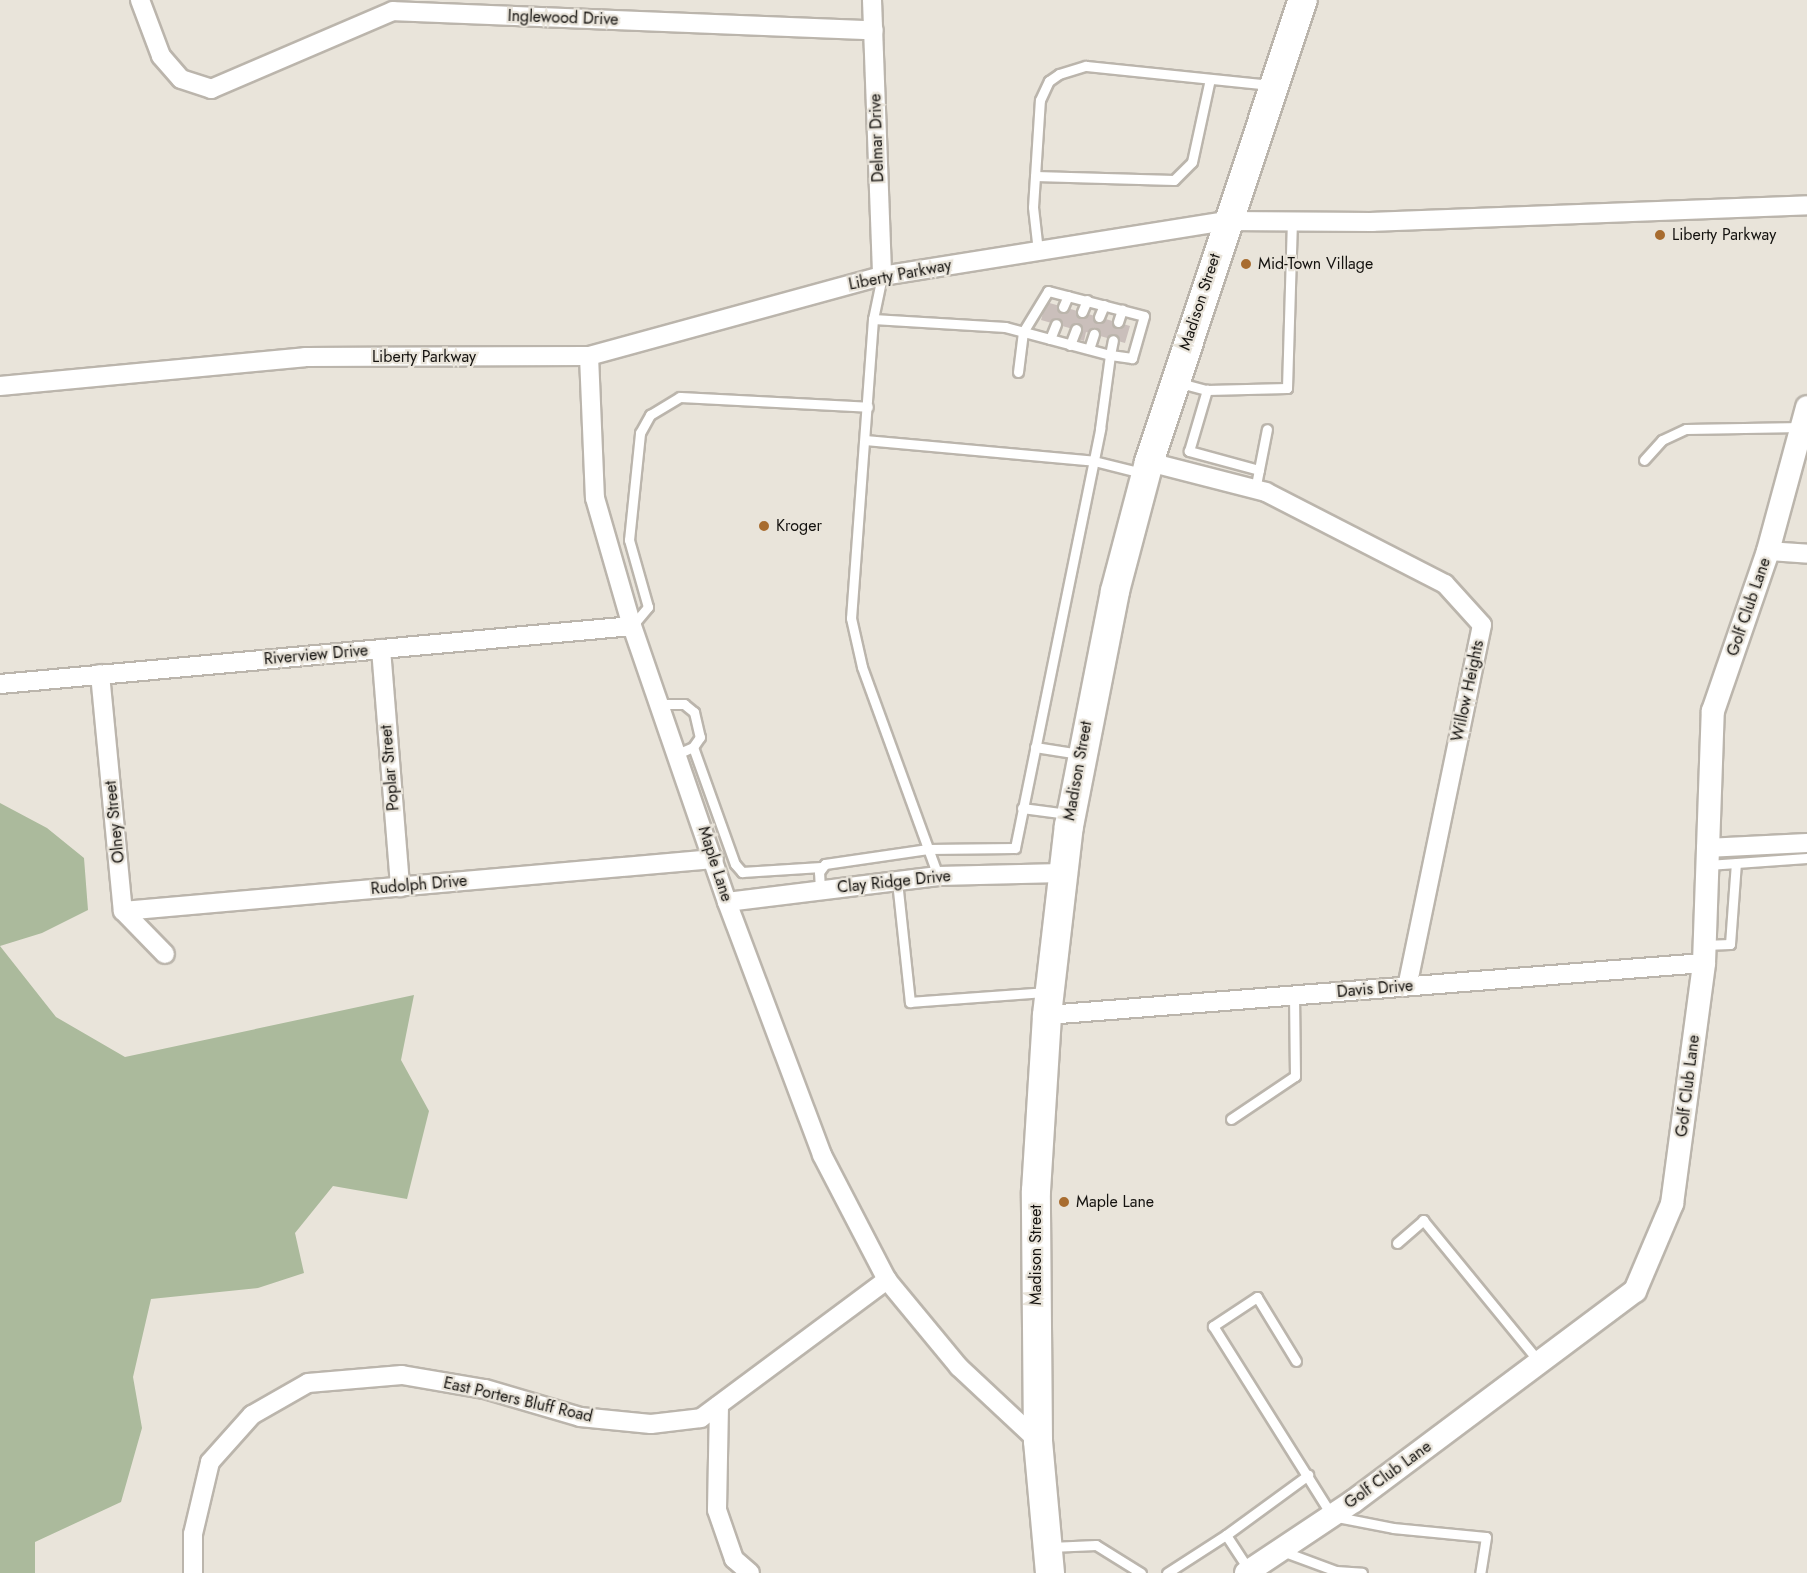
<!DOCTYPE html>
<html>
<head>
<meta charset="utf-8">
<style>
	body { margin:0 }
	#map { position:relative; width:1807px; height:1573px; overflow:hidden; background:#e9e4da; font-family:Jost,sans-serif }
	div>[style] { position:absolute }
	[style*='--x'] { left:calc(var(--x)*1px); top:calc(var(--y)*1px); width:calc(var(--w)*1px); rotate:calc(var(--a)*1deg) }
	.green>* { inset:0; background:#abba9c }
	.building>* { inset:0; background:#cabfbb }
	.roads { filter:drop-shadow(2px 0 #bbb5ac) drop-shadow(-2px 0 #bbb5ac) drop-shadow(0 2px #bbb5ac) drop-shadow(0 -2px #bbb5ac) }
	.service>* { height:9px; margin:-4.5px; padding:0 4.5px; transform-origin:4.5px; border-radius:4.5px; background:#fff }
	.minor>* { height:18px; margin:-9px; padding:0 9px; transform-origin:9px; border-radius:9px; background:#fff }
	.tertiary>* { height:22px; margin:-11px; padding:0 11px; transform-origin:11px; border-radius:11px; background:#fff }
	.primary>* { height:28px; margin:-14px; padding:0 14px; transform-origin:14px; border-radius:14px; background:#fff }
	.dots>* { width:16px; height:16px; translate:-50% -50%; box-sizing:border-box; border:3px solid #e9e4da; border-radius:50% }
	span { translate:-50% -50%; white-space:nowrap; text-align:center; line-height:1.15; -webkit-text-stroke:4.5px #e9e4da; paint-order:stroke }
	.street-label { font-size:16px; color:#14120f }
	.poi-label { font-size:16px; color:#14120f }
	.left { translate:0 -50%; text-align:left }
</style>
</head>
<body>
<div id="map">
	<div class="green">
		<div style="clip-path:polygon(0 803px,47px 828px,84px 858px,88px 910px,42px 933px,0 946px,56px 1017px,125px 1057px,414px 995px,401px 1060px,429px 1111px,407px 1199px,333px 1186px,295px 1233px,304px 1273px,258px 1288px,151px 1299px,133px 1377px,142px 1428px,121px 1502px,35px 1542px,35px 1573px,0 1573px)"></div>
	</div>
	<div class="building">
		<div style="clip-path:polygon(1046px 302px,1130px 326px,1125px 343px,1086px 332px,1084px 341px,1078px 339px,1080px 331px,1041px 320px)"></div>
	</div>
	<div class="roads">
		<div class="service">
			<div style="--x:1035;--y:176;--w:139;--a:1.6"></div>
			<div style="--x:1174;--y:180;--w:25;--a:-45"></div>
			<div style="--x:1192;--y:162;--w:85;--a:-77.8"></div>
			<div style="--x:1038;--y:251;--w:44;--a:-96.5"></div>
			<div style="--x:1033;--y:207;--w:107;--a:-86.3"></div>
			<div style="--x:1040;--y:100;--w:21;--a:-65"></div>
			<div style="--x:1049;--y:81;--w:12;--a:-35"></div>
			<div style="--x:1059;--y:74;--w:28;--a:-17"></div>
			<div style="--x:1086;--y:66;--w:186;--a:5.9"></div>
			<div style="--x:882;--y:276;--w:44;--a:101.8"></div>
			<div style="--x:873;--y:319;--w:300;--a:94.2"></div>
			<div style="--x:851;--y:618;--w:50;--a:77.3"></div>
			<div style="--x:862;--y:667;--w:222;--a:70"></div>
			<div style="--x:1063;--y:307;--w:12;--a:-66"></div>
			<div style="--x:1082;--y:312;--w:13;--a:-67"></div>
			<div style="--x:1099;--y:317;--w:13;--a:-67"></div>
			<div style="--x:1118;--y:322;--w:13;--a:-72"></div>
			<div style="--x:1050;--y:339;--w:16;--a:-68"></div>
			<div style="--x:1070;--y:345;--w:17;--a:-69"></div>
			<div style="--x:1089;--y:349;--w:16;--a:-72"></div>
			<div style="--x:1018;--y:372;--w:40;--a:-82.9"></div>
			<div style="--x:1023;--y:332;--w:48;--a:-58.6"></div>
			<div style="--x:1048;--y:291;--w:99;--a:14.6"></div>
			<div style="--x:1144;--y:316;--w:44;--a:105.9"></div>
			<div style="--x:1132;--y:358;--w:22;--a:-172"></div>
			<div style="--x:1110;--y:355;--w:15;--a:-79"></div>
			<div style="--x:1180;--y:383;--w:28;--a:15"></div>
			<div style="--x:865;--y:440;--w:230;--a:5.2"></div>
			<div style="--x:1094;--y:461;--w:49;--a:14"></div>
			<div style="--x:1644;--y:460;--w:27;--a:-48"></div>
			<div style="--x:1662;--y:440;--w:26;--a:-25"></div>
			<div style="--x:1686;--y:429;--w:116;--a:-1"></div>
			<div style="--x:1259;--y:470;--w:73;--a:-164.8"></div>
			<div style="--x:1189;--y:451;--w:64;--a:-73.6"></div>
			<div style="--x:1207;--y:390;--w:80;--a:-1.4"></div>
			<div style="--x:1287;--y:388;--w:166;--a:-88.3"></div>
			<div style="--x:1255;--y:490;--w:62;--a:-78.9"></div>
			<div style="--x:632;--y:626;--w:25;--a:-50"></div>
			<div style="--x:648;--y:607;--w:70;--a:-105.8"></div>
			<div style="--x:629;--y:540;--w:108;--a:-84.1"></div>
			<div style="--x:640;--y:433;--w:21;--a:-61"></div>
			<div style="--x:650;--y:415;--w:35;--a:-31"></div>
			<div style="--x:680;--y:397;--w:188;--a:3"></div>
			<div style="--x:660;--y:704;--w:24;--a:0"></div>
			<div style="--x:684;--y:704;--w:13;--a:39"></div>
			<div style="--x:694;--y:712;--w:26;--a:77"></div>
			<div style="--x:700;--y:737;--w:12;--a:125"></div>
			<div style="--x:693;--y:747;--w:17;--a:156"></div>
			<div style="--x:693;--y:747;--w:124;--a:70.3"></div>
			<div style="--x:735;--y:864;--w:11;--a:49"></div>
			<div style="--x:742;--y:872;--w:79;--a:-3.6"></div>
			<div style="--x:1035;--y:747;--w:45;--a:9"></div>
			<div style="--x:1022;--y:808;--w:46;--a:7.4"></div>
			<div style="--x:1708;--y:865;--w:99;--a:-4"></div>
			<div style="--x:897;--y:881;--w:122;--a:83.9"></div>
			<div style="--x:910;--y:1002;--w:137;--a:-4.2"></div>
			<div style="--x:820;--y:890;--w:18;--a:-93"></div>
			<div style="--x:819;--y:872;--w:10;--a:-53"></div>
			<div style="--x:825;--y:864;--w:104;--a:-8.3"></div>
			<div style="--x:928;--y:849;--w:87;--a:-0.7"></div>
			<div style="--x:1015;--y:848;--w:428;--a:-78.5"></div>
			<div style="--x:1100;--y:429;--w:75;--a:-82.3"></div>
			<div style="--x:1110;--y:355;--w:109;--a:-165.1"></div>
			<div style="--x:1005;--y:327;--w:132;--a:-176.5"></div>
			<div style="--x:1704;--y:945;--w:26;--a:-2"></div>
			<div style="--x:1730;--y:944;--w:81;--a:-85.8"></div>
			<div style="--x:1231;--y:1119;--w:77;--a:-33.9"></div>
			<div style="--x:1295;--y:1076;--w:80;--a:-90.7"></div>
			<div style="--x:1397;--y:1243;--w:35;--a:-41"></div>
			<div style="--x:1423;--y:1220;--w:185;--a:50.7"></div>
			<div style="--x:1296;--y:1361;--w:75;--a:-121.4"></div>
			<div style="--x:1257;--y:1297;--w:53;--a:146.6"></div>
			<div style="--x:1213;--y:1326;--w:224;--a:57.9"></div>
			<div style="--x:1332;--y:1516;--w:62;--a:11.1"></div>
			<div style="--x:1393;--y:1528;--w:93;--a:5.5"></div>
			<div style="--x:1486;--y:1537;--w:36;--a:99"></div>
			<div style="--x:1226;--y:1535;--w:102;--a:-36.2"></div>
			<div style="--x:1050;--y:1547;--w:46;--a:-2.5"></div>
			<div style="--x:1096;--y:1545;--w:53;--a:31.9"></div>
			<div style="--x:1282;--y:1551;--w:58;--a:20.3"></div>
			<div style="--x:1336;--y:1571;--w:26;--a:4"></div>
			<div style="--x:1167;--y:1573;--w:70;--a:-32.8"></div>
			<div style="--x:1226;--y:1535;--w:42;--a:56.7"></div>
		</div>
		<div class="minor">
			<div style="--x:140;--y:0;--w:60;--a:69.4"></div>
			<div style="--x:161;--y:56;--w:30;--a:49"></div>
			<div style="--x:181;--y:79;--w:32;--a:18"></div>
			<div style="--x:211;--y:89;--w:198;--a:-23.2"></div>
			<div style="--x:393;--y:11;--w:481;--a:2.3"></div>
			<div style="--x:872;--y:0;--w:276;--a:87.9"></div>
			<div style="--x:589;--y:356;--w:142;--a:87.6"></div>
			<div style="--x:595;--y:498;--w:133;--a:73.9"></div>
			<div style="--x:632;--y:626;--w:292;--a:71"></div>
			<div style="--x:727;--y:902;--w:270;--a:69.4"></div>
			<div style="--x:822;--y:1155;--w:141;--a:62.5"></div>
			<div style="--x:887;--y:1280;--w:113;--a:50.4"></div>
			<div style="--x:959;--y:1367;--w:108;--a:43.1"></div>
			<div style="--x:0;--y:386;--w:306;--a:-5.4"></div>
			<div style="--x:305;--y:357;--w:284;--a:-0.2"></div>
			<div style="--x:589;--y:356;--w:304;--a:-15.3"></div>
			<div style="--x:882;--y:276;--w:349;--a:-9.1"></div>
			<div style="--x:1227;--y:221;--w:145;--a:0.4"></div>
			<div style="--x:1372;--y:222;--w:435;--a:-2.2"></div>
			<div style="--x:1149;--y:462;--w:121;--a:14.4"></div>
			<div style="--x:1266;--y:492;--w:201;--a:27.2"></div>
			<div style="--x:1445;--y:584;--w:55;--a:47.9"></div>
			<div style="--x:1482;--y:625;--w:369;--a:101.7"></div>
			<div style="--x:1768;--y:551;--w:39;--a:4"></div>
			<div style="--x:381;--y:649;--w:239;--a:85.4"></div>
			<div style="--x:100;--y:674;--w:238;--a:84.5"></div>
			<div style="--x:123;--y:911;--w:60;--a:45.7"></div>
			<div style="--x:0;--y:684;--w:635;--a:-5.24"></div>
			<div style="--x:1706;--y:848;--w:101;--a:-2.8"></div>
			<div style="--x:727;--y:902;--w:213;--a:-7"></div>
			<div style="--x:938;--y:876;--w:124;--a:-1.4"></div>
			<div style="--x:123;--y:911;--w:593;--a:-5.03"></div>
			<div style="--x:1047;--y:1015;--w:659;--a:-4.53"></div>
			<div style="--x:719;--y:1405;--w:105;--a:91.1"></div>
			<div style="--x:717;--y:1510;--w:52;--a:70.9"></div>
			<div style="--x:734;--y:1559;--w:21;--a:41"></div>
			<div style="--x:193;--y:1573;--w:39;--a:-90"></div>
			<div style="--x:193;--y:1534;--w:74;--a:-76.7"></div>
			<div style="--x:210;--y:1462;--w:63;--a:-48.2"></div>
			<div style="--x:252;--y:1415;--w:64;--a:-29.7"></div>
			<div style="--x:308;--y:1383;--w:94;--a:-4.9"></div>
			<div style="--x:402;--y:1375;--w:84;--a:9.6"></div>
			<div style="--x:485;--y:1389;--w:99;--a:16.4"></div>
			<div style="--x:580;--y:1417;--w:71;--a:5.6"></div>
			<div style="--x:651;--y:1424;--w:50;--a:-6.8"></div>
			<div style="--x:701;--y:1418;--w:232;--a:-36.6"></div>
		</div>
		<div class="tertiary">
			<div style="--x:1246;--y:1573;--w:130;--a:-33.7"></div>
			<div style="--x:1354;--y:1501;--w:351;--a:-36.8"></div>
			<div style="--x:1635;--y:1291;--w:95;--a:-67"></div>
			<div style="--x:1672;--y:1204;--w:243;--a:-82.4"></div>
			<div style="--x:1704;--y:963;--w:252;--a:-88"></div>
			<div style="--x:1713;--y:711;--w:169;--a:-71"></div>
			<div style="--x:1768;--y:551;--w:149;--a:-74.8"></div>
		</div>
		<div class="primary">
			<div style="--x:1050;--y:1573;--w:133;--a:-95.2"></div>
			<div style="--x:1038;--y:1441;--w:250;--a:-90.5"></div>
			<div style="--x:1036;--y:1191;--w:176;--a:-86.4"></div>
			<div style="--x:1047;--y:1015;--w:190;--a:-83.4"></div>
			<div style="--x:1069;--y:826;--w:239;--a:-78.9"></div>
			<div style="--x:1115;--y:591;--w:133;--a:-75.2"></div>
			<div style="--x:1149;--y:462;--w:487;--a:-71.6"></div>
		</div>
	</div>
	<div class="dots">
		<div style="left:1660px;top:235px;background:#a86c2f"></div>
		<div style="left:1246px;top:264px;background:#a86c2f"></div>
		<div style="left:764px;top:526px;background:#a86c2f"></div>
		<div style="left:1064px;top:1202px;background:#a86c2f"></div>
	</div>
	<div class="street-label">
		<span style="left:563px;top:18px;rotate:2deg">Inglewood Drive</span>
		<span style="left:877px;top:138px;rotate:-92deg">Delmar Drive</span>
		<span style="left:900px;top:275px;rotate:-11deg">Liberty Parkway</span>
		<span style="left:1200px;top:302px;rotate:-72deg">Madison Street</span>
		<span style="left:424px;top:357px">Liberty Parkway</span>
		<span style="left:1749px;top:607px;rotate:-71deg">Golf Club Lane</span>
		<span style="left:316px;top:655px;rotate:-5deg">Riverview Drive</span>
		<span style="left:1468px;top:691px;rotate:-78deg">Willow Heights</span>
		<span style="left:390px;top:768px;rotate:-95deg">Poplar Street</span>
		<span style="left:1078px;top:771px;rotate:-80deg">Madison Street</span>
		<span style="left:115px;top:822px;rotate:-96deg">Olney Street</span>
		<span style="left:715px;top:864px;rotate:72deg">Maple Lane</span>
		<span style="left:894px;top:882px;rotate:-6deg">Clay Ridge Drive</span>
		<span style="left:419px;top:885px;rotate:-5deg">Rudolph Drive</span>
		<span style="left:1375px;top:989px;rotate:-5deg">Davis Drive</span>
		<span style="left:1688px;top:1086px;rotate:-83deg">Golf Club Lane</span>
		<span style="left:1036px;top:1255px;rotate:-90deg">Madison Street</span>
		<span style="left:518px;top:1400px;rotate:13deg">East Porters Bluff Road</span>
		<span style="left:1388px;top:1475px;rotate:-36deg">Golf Club Lane</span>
	</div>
	<div class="poi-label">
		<span class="left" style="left:1672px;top:235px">Liberty Parkway</span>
		<span class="left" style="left:1258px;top:264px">Mid-Town Village</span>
		<span class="left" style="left:776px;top:526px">Kroger</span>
		<span class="left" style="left:1076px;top:1202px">Maple Lane</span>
	</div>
</div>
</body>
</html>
